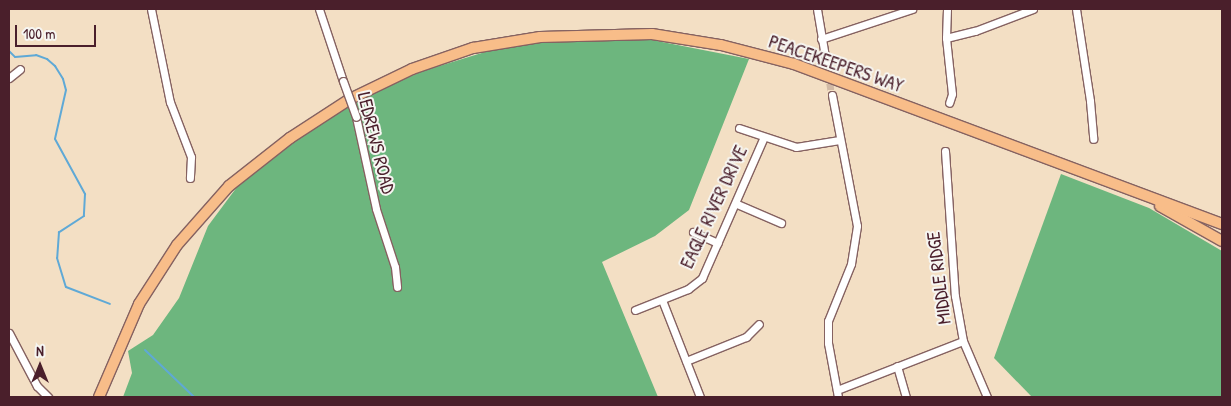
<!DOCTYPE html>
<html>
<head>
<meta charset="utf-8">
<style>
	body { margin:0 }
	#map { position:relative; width:1231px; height:406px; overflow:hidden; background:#f3dfc4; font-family:"Patrick Hand",sans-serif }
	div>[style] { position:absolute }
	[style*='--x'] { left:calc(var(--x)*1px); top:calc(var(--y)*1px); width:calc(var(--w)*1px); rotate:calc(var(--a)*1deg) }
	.forest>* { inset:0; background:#6db67e }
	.stream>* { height:2px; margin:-1px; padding:0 1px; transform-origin:1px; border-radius:1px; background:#5fa9d6 }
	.minor-tunnel>* { height:7px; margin-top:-3.5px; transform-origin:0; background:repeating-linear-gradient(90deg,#d1b9a5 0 7px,transparent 0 10.5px) }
	.roads { filter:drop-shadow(1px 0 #856261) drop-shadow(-1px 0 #856261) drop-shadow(0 1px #856261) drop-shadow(0 -1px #856261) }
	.minor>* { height:7px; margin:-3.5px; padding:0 3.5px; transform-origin:3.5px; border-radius:3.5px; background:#fff }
	.highway>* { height:10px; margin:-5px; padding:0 5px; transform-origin:5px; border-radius:5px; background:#f8bd89 }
	.bridges { filter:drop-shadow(1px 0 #856261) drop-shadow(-1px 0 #856261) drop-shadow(0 1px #856261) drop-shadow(0 -1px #856261) }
	.minor-bridge>* { height:7px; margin:-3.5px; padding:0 3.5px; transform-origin:3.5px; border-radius:3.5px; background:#fff }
	span { translate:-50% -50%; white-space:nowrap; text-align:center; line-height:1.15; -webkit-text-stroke:4px #f6f6f2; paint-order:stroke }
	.street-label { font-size:19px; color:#4a1f2b }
	.frame { position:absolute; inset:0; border:10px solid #4a1f2b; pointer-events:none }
	.north { position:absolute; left:15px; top:341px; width:50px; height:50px; -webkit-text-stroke:4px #f6f6f2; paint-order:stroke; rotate:0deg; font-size:14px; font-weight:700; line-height:20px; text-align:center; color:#4a1f2b }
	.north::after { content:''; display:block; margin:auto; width:18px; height:22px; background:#4a1f2b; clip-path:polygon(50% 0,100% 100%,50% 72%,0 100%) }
	.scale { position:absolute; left:15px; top:25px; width:81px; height:22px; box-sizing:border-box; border:2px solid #4a1f2b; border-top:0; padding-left:6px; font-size:15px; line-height:18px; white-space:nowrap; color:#4a1f2b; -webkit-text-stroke:4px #f6f6f2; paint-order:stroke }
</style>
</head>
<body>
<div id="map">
	<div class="forest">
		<div style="clip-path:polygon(573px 39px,652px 40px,749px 59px,689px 210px,655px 236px,602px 262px,658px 397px,123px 397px,132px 373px,128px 351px,153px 335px,179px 298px,208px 226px,237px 187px,311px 129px,356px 100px,423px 71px,498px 48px)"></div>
		<div style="clip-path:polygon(1061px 174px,1149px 208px,1222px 251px,1222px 397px,1032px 397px,994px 358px)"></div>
	</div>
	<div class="stream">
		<div style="--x:9;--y:51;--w:8;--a:45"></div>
		<div style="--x:15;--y:57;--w:21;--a:-5"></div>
		<div style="--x:36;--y:55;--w:12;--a:20"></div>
		<div style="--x:47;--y:59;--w:11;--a:41"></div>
		<div style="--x:55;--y:66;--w:15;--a:58"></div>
		<div style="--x:63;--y:79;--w:11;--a:75"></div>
		<div style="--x:66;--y:90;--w:50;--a:102.7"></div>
		<div style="--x:55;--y:139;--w:63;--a:61.4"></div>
		<div style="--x:85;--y:194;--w:22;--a:93"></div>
		<div style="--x:84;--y:216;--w:30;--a:147"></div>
		<div style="--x:59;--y:232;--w:26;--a:94"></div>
		<div style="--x:57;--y:258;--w:30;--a:73"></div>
		<div style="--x:66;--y:287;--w:47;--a:21.1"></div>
		<div style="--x:145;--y:350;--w:68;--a:43.8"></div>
	</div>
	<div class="minor-tunnel">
		<div style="--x:826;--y:62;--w:34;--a:80"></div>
	</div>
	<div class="roads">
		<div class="minor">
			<div style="--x:151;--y:9;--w:95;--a:78.5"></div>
			<div style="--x:170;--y:102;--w:59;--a:69.1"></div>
			<div style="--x:191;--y:157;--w:21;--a:93"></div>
			<div style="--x:319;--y:9;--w:76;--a:71.6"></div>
			<div style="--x:817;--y:9;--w:54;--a:80.4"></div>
			<div style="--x:947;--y:9;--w:29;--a:92"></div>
			<div style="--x:946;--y:38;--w:56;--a:83.9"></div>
			<div style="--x:952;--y:94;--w:9;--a:108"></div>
			<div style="--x:1076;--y:9;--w:93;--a:81.3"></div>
			<div style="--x:1090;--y:101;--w:38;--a:85"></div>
			<div style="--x:946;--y:38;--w:30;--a:-14"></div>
			<div style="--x:975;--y:31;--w:62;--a:-20.8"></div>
			<div style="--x:821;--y:39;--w:96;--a:-18.2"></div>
			<div style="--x:9;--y:78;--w:14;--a:-39"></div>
			<div style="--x:832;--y:95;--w:133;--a:79.2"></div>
			<div style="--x:857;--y:226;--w:38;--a:99"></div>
			<div style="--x:851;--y:264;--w:61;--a:112"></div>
			<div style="--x:828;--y:321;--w:22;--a:90"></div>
			<div style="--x:828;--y:343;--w:55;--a:79.5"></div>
			<div style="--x:356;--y:117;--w:94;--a:77.7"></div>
			<div style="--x:376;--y:209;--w:61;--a:71.9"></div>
			<div style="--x:395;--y:267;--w:20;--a:84"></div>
			<div style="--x:739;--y:128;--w:60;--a:18.4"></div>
			<div style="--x:796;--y:147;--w:44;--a:-9.2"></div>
			<div style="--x:945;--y:151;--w:145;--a:86.1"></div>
			<div style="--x:955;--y:296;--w:46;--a:79.9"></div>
			<div style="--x:963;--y:341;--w:61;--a:66.8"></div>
			<div style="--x:737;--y:204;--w:48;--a:23.4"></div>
			<div style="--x:693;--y:232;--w:27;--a:24"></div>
			<div style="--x:662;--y:300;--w:104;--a:68.6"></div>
			<div style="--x:635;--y:310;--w:57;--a:-21.6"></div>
			<div style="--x:688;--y:289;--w:18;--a:-38"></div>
			<div style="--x:702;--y:278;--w:154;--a:-66.3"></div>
			<div style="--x:9;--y:333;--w:60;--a:62.2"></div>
			<div style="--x:37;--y:386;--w:16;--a:45"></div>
			<div style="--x:686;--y:361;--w:65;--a:-21.8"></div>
			<div style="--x:746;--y:337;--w:18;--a:-45"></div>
			<div style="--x:897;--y:366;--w:32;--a:74"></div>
			<div style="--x:837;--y:390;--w:135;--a:-21.3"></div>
		</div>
		<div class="highway">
			<div style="--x:1160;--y:206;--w:71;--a:29.4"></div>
			<div style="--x:99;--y:397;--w:101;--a:-66.7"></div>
			<div style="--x:139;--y:304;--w:70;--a:-57.2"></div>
			<div style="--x:177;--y:245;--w:79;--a:-48.6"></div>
			<div style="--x:229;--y:186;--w:78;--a:-38.2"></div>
			<div style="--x:290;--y:138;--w:72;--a:-33"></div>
			<div style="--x:350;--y:99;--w:69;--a:-25.8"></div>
			<div style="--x:412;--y:69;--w:65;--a:-19"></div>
			<div style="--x:473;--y:48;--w:68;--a:-9.3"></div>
			<div style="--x:540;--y:37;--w:112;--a:-1.5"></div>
			<div style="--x:652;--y:34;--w:70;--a:9.1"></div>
			<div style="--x:721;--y:45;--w:75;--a:14.6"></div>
			<div style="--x:794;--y:64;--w:457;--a:20.5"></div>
		</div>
	</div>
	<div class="bridges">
		<div class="minor-bridge">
			<div style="--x:343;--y:81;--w:38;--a:70"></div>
		</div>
	</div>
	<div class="street-label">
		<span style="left:836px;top:64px;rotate:19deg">PEACEKEEPERS WAY</span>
		<span style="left:376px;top:143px;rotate:76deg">LEDREWS ROAD</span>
		<span style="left:714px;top:207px;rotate:-65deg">EAGLE RIVER DRIVE</span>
		<span style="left:939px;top:278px;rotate:-97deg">MIDDLE RIDGE</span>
	</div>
	<div class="frame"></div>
	<div class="north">N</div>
	<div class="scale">100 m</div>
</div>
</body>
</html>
